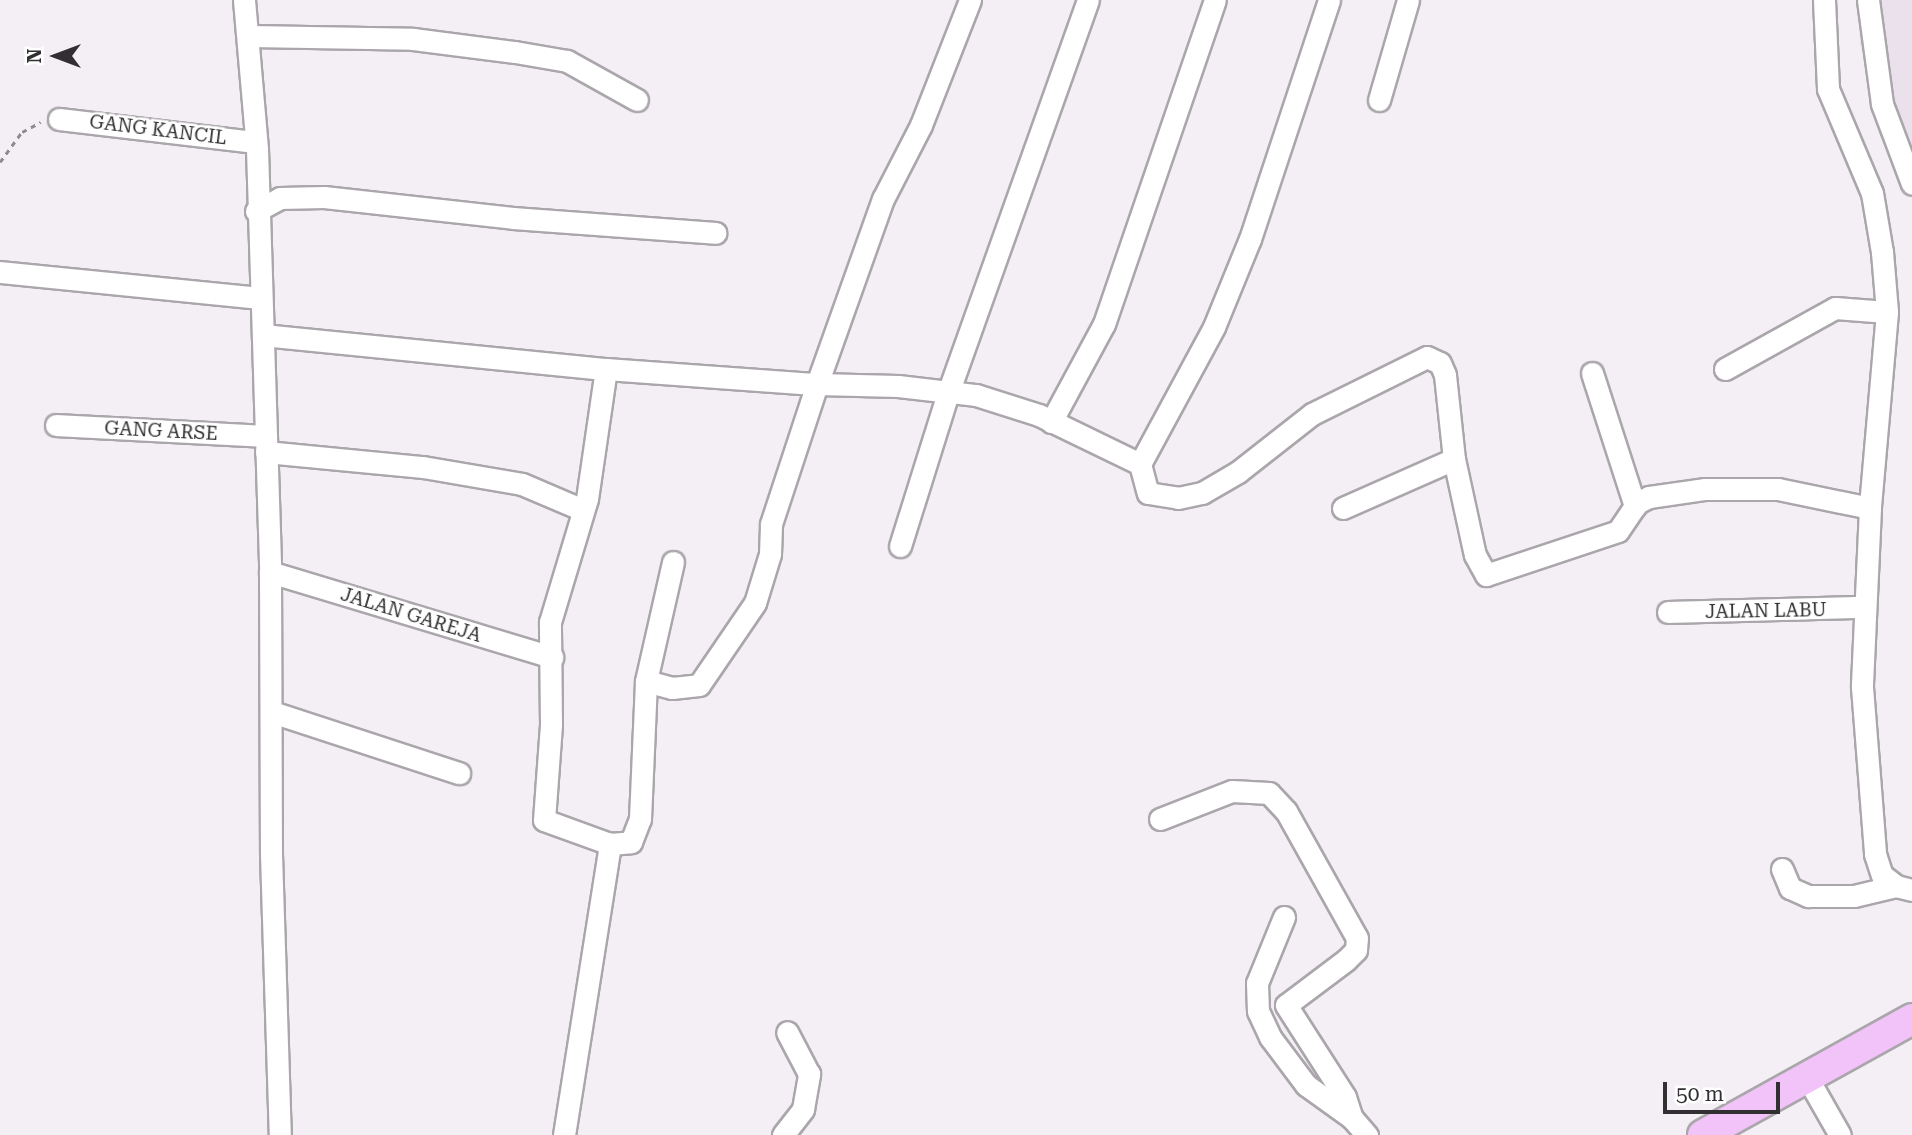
<!DOCTYPE html>
<html>
<head>
<meta charset="utf-8">
<style>
	body { margin:0 }
	#map { position:relative; width:1912px; height:1135px; overflow:hidden; background:#f3eff4; font-family:"Roboto Serif",serif }
	div>[style] { position:absolute }
	[style*='--x'] { left:calc(var(--x)*1px); top:calc(var(--y)*1px); width:calc(var(--w)*1px); rotate:calc(var(--a)*1deg) }
	.built>* { inset:0; background:#ebe1ec }
	.path>* { height:2.5px; margin-top:-1.25px; transform-origin:0; background:repeating-linear-gradient(90deg,#8e8b8f 0 5px,transparent 0 10px) }
	.roads { filter:drop-shadow(2px 0 #aaa6ab) drop-shadow(-2px 0 #aaa6ab) drop-shadow(0 2px #aaa6ab) drop-shadow(0 -2px #aaa6ab) }
	.minor>* { height:21px; margin:-10.5px; padding:0 10.5px; transform-origin:10.5px; border-radius:10.5px; background:#fff }
	.highway>* { height:30px; margin:-15px; padding:0 15px; transform-origin:15px; border-radius:15px; background:#f1c3f8 }
	span { translate:-50% -50%; white-space:nowrap; text-align:center; line-height:1.15; -webkit-text-stroke:5px #fff; paint-order:stroke }
	.street-label { font-size:19px; color:#312f31 }
	.north { position:absolute; left:21px; top:21px; width:70px; height:70px; -webkit-text-stroke:5px #fff; paint-order:stroke; rotate:270deg; font-size:19px; font-weight:700; line-height:28px; text-align:center; color:#312f31 }
	.north::after { content:''; display:block; margin:auto; width:24px; height:32px; background:#312f31; clip-path:polygon(50% 0,100% 100%,50% 72%,0 100%) }
	.scale { position:absolute; left:1663px; top:1082px; width:117px; height:32px; box-sizing:border-box; border:4px solid #312f31; border-top:0; padding-left:9px; font-size:21px; line-height:24px; white-space:nowrap; color:#312f31; -webkit-text-stroke:5px #fff; paint-order:stroke }
</style>
</head>
<body>
<div id="map">
	<div class="built">
		<div style="clip-path:polygon(1858px 0,1912px 0,1912px 196px,1902px 179px,1860px 44px)"></div>
	</div>
	<div class="path">
		<div style="--x:0;--y:162;--w:37;--a:-54"></div>
		<div style="--x:22;--y:132;--w:21;--a:-28"></div>
	</div>
	<div class="roads">
		<div class="minor">
			<div style="--x:244;--y:0;--w:150;--a:85"></div>
			<div style="--x:257;--y:149;--w:423;--a:88.2"></div>
			<div style="--x:270;--y:572;--w:282;--a:89.8"></div>
			<div style="--x:271;--y:854;--w:281;--a:88.2"></div>
			<div style="--x:1824;--y:0;--w:89;--a:87.4"></div>
			<div style="--x:1828;--y:89;--w:113;--a:67.1"></div>
			<div style="--x:1872;--y:193;--w:60;--a:80.4"></div>
			<div style="--x:1882;--y:252;--w:60;--a:85.2"></div>
			<div style="--x:1887;--y:312;--w:197;--a:95"></div>
			<div style="--x:1870;--y:508;--w:179;--a:92.6"></div>
			<div style="--x:1862;--y:687;--w:168;--a:85.5"></div>
			<div style="--x:1875;--y:854;--w:22;--a:72"></div>
			<div style="--x:1882;--y:875;--w:18;--a:38"></div>
			<div style="--x:1896;--y:886;--w:16;--a:14"></div>
			<div style="--x:1868;--y:0;--w:105;--a:82.3"></div>
			<div style="--x:1882;--y:104;--w:85;--a:69.4"></div>
			<div style="--x:249;--y:36;--w:164;--a:1"></div>
			<div style="--x:413;--y:39;--w:103;--a:7.3"></div>
			<div style="--x:515;--y:52;--w:53;--a:9.8"></div>
			<div style="--x:567;--y:61;--w:80;--a:29.1"></div>
			<div style="--x:1379;--y:100;--w:104;--a:-73.8"></div>
			<div style="--x:59;--y:119;--w:198;--a:6.7"></div>
			<div style="--x:256;--y:211;--w:27;--a:-28"></div>
			<div style="--x:280;--y:198;--w:44;--a:-1.3"></div>
			<div style="--x:324;--y:197;--w:190;--a:6.3"></div>
			<div style="--x:513;--y:218;--w:203;--a:4.2"></div>
			<div style="--x:0;--y:272;--w:261;--a:5.7"></div>
			<div style="--x:263;--y:335;--w:345;--a:5.7"></div>
			<div style="--x:606;--y:369;--w:212;--a:4.1"></div>
			<div style="--x:817;--y:384;--w:81;--a:1.4"></div>
			<div style="--x:898;--y:386;--w:79;--a:6.6"></div>
			<div style="--x:976;--y:395;--w:66;--a:17.6"></div>
			<div style="--x:1039;--y:415;--w:112;--a:25.9"></div>
			<div style="--x:1725;--y:369;--w:126;--a:-29"></div>
			<div style="--x:1835;--y:308;--w:52;--a:4.4"></div>
			<div style="--x:1592;--y:373;--w:140;--a:72.1"></div>
			<div style="--x:1051;--y:422;--w:111;--a:-61.6"></div>
			<div style="--x:1104;--y:324;--w:342;--a:-71.1"></div>
			<div style="--x:56;--y:425;--w:210;--a:3"></div>
			<div style="--x:266;--y:452;--w:158;--a:5.5"></div>
			<div style="--x:423;--y:467;--w:100;--a:9.7"></div>
			<div style="--x:522;--y:484;--w:66;--a:23.1"></div>
			<div style="--x:1140;--y:464;--w:30;--a:75"></div>
			<div style="--x:1148;--y:493;--w:30;--a:9"></div>
			<div style="--x:1178;--y:498;--w:25;--a:-12"></div>
			<div style="--x:1202;--y:493;--w:42;--a:-30.3"></div>
			<div style="--x:1238;--y:472;--w:94;--a:-38.1"></div>
			<div style="--x:1312;--y:414;--w:128;--a:-26.4"></div>
			<div style="--x:1427;--y:357;--w:14;--a:25"></div>
			<div style="--x:1440;--y:363;--w:13;--a:67"></div>
			<div style="--x:1445;--y:375;--w:84;--a:83.9"></div>
			<div style="--x:1454;--y:459;--w:98;--a:77.7"></div>
			<div style="--x:1475;--y:555;--w:23;--a:61"></div>
			<div style="--x:1486;--y:575;--w:139;--a:-18.4"></div>
			<div style="--x:1618;--y:531;--w:34;--a:-56"></div>
			<div style="--x:1637;--y:503;--w:13;--a:-27"></div>
			<div style="--x:1649;--y:497;--w:57;--a:-8.1"></div>
			<div style="--x:1705;--y:489;--w:73;--a:0"></div>
			<div style="--x:1778;--y:489;--w:94;--a:11.7"></div>
			<div style="--x:1140;--y:464;--w:156;--a:-61.6"></div>
			<div style="--x:1214;--y:327;--w:95;--a:-67.8"></div>
			<div style="--x:1250;--y:239;--w:252;--a:-71.7"></div>
			<div style="--x:1343;--y:508;--w:121;--a:-23.8"></div>
			<div style="--x:900;--y:546;--w:160;--a:-72.6"></div>
			<div style="--x:948;--y:393;--w:417;--a:-70.4"></div>
			<div style="--x:270;--y:572;--w:295;--a:16.8"></div>
			<div style="--x:1668;--y:612;--w:196;--a:-1.5"></div>
			<div style="--x:646;--y:681;--w:122;--a:-77.2"></div>
			<div style="--x:272;--y:712;--w:197;--a:18.1"></div>
			<div style="--x:1160;--y:819;--w:77;--a:-21.3"></div>
			<div style="--x:1232;--y:791;--w:37;--a:3"></div>
			<div style="--x:1269;--y:793;--w:25;--a:47"></div>
			<div style="--x:1286;--y:811;--w:145;--a:60.8"></div>
			<div style="--x:1357;--y:938;--w:12;--a:95"></div>
			<div style="--x:1356;--y:950;--w:14;--a:135"></div>
			<div style="--x:1346;--y:960;--w:75;--a:143.1"></div>
			<div style="--x:1286;--y:1005;--w:109;--a:57.3"></div>
			<div style="--x:1345;--y:1097;--w:22;--a:72"></div>
			<div style="--x:610;--y:844;--w:21;--a:-5"></div>
			<div style="--x:631;--y:842;--w:25;--a:-69"></div>
			<div style="--x:640;--y:819;--w:138;--a:-87.5"></div>
			<div style="--x:646;--y:681;--w:27;--a:15"></div>
			<div style="--x:672;--y:688;--w:27;--a:-6"></div>
			<div style="--x:699;--y:685;--w:99;--a:-55.7"></div>
			<div style="--x:755;--y:603;--w:51;--a:-73"></div>
			<div style="--x:770;--y:554;--w:30;--a:-88"></div>
			<div style="--x:771;--y:524;--w:147;--a:-71.8"></div>
			<div style="--x:817;--y:384;--w:196;--a:-70.4"></div>
			<div style="--x:883;--y:199;--w:83;--a:-62.8"></div>
			<div style="--x:921;--y:125;--w:134;--a:-68.6"></div>
			<div style="--x:1782;--y:869;--w:21;--a:67"></div>
			<div style="--x:1790;--y:888;--w:20;--a:24"></div>
			<div style="--x:1808;--y:896;--w:46;--a:0"></div>
			<div style="--x:1854;--y:896;--w:43;--a:-13.4"></div>
			<div style="--x:1284;--y:917;--w:71;--a:112.2"></div>
			<div style="--x:1257;--y:983;--w:28;--a:88"></div>
			<div style="--x:1258;--y:1011;--w:29;--a:65"></div>
			<div style="--x:1270;--y:1037;--w:60;--a:53.1"></div>
			<div style="--x:1306;--y:1085;--w:57;--a:35.7"></div>
			<div style="--x:1352;--y:1118;--w:23;--a:49"></div>
			<div style="--x:1808;--y:1079;--w:64;--a:60.3"></div>
			<div style="--x:564;--y:1135;--w:295;--a:-81"></div>
			<div style="--x:610;--y:844;--w:70;--a:-160"></div>
			<div style="--x:544;--y:820;--w:96;--a:-85.8"></div>
			<div style="--x:551;--y:724;--w:102;--a:-90.6"></div>
			<div style="--x:550;--y:622;--w:128;--a:-73.3"></div>
			<div style="--x:587;--y:499;--w:131;--a:-81.7"></div>
			<div style="--x:783;--y:1135;--w:33;--a:-52"></div>
			<div style="--x:803;--y:1109;--w:36;--a:-80"></div>
			<div style="--x:809;--y:1074;--w:47;--a:-117.6"></div>
		</div>
		<div class="highway">
			<div style="--x:1703;--y:1135;--w:239;--a:-29"></div>
		</div>
	</div>
	<div class="street-label">
		<span style="left:158px;top:130px;rotate:7deg">GANG KANCIL</span>
		<span style="left:161px;top:431px;rotate:3deg">GANG ARSE</span>
		<span style="left:1766px;top:611px;rotate:-1deg">JALAN LABU</span>
		<span style="left:411px;top:615px;rotate:17deg">JALAN GAREJA</span>
	</div>
	<div class="north">N</div>
	<div class="scale">50 m</div>
</div>
</body>
</html>
